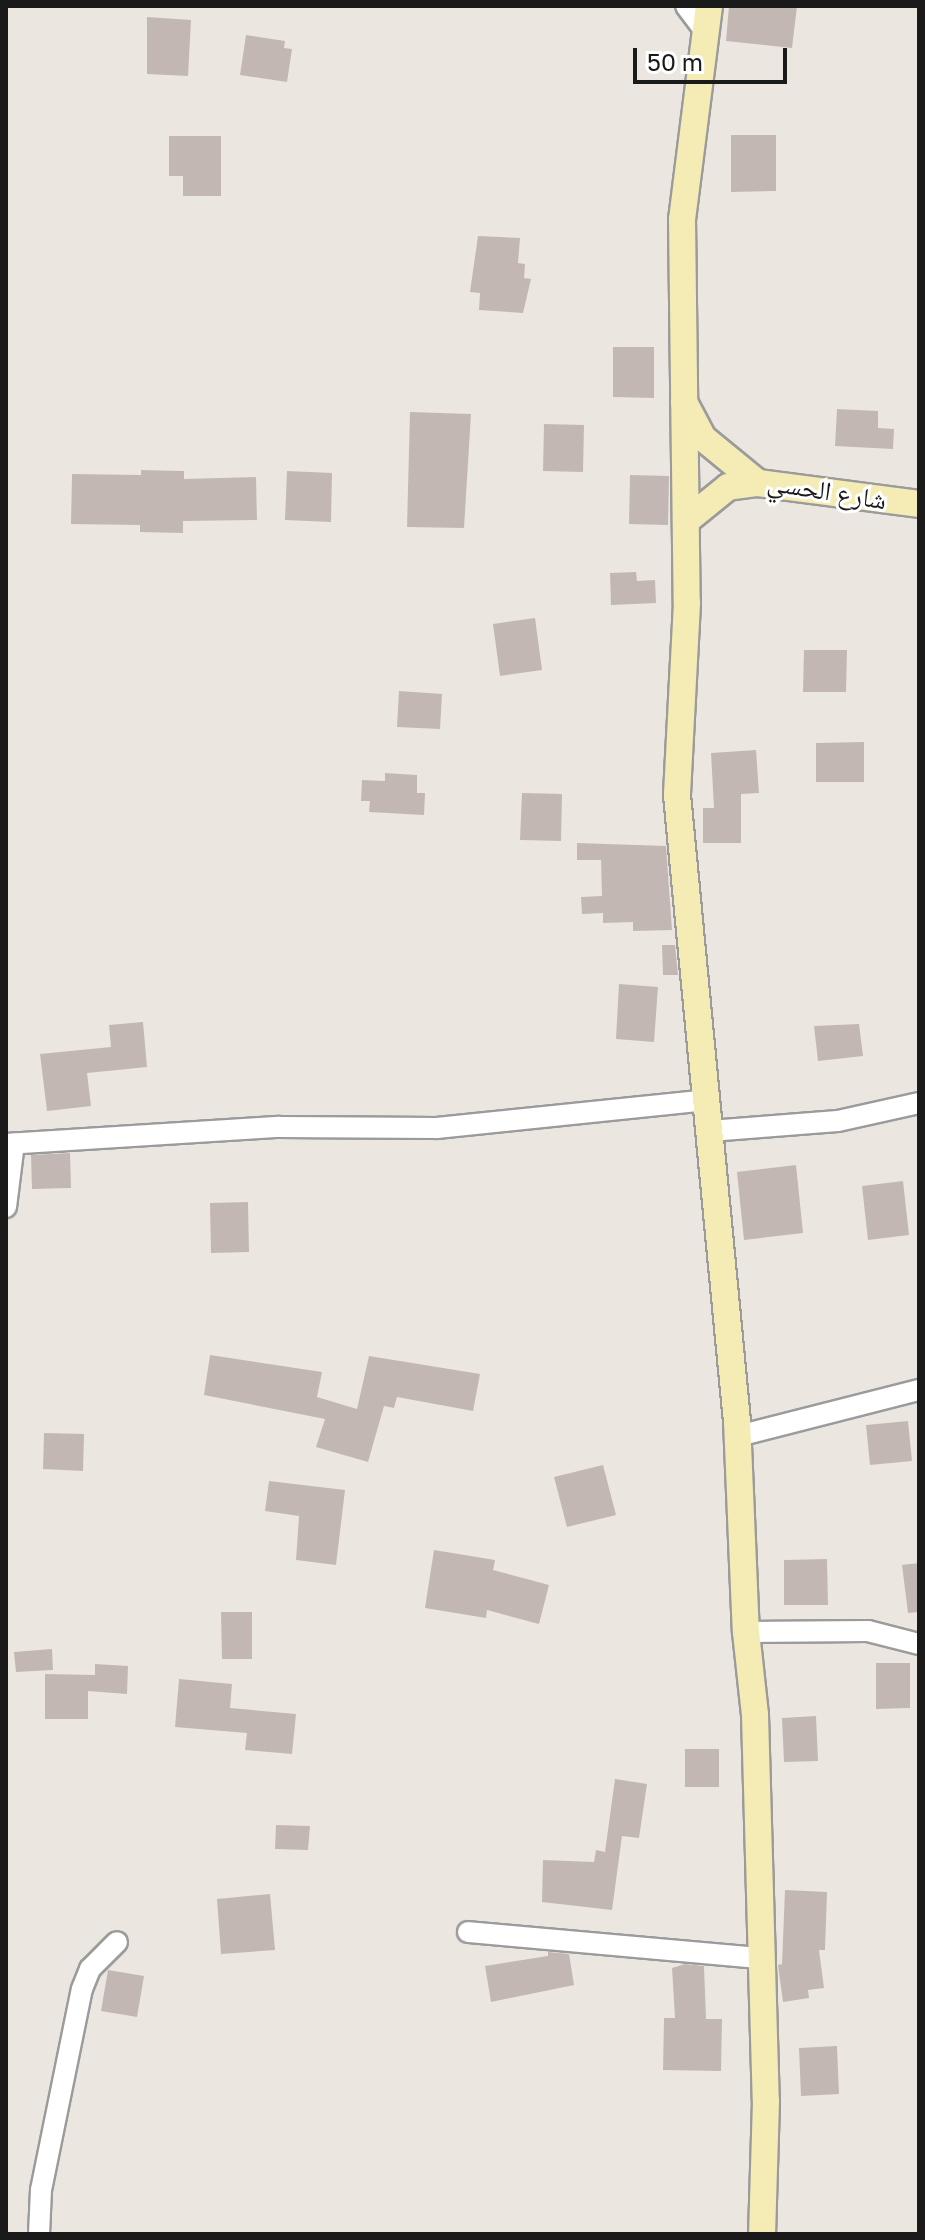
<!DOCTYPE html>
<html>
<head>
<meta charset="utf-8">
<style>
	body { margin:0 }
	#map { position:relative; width:925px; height:2240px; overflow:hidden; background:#ece6e0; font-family:"Golos Text","Noto Naskh Arabic",sans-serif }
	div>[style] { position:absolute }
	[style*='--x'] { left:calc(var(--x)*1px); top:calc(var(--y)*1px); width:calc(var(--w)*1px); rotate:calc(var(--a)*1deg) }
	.building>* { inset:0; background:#c3b7b4 }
	.roads { filter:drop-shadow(2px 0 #9b9b9b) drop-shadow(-2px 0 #9b9b9b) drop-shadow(0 2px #9b9b9b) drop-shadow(0 -2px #9b9b9b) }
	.street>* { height:20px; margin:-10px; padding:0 10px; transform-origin:10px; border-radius:10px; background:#fff }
	.secondary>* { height:26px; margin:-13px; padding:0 13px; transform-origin:13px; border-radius:13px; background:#f5ecb5 }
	span { translate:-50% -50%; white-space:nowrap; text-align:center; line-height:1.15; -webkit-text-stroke:6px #fff; paint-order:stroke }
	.street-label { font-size:26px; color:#1a1a1a }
	.frame { position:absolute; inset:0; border:8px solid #1a1a1a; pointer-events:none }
	.scale { position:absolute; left:633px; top:48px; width:154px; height:36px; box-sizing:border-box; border:4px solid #1a1a1a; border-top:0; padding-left:10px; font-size:24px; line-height:28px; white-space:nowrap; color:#1a1a1a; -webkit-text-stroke:6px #fff; paint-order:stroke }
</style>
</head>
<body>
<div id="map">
	<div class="building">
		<div style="clip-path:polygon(729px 6px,797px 6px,792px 48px,726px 41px)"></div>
		<div style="clip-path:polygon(147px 17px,191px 20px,188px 76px,147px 74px)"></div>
		<div style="clip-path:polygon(246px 35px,285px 41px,284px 48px,292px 49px,287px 82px,240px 75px)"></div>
		<div style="clip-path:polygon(731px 135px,776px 135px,776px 191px,731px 192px)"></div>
		<div style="clip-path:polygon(169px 136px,221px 136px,221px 196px,183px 196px,183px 176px,169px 176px)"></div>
		<div style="clip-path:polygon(478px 236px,520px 238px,518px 263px,525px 264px,524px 278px,531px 279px,523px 313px,479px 310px,480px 293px,470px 292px)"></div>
		<div style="clip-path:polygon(613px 347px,654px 347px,654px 398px,613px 397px)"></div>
		<div style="clip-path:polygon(837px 409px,878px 411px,878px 428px,894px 429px,893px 449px,835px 446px)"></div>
		<div style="clip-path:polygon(410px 412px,471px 414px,464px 528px,407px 527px)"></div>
		<div style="clip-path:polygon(544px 424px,584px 425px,583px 472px,543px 471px)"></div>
		<div style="clip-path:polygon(141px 470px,184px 471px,184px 479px,256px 477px,257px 520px,183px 521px,183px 533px,140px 532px,140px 525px,71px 524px,72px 474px,141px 475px)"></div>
		<div style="clip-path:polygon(287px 471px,332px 473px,331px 522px,285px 520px)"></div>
		<div style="clip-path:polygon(630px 475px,669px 476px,668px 525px,629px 524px)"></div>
		<div style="clip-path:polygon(636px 572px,637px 581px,655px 580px,656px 603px,611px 605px,610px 573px)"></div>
		<div style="clip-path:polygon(535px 618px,542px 670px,500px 676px,493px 624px)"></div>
		<div style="clip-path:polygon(804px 650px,847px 650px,846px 692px,803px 692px)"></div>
		<div style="clip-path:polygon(399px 691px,442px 694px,440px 729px,397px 727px)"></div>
		<div style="clip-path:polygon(864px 742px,864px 782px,816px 782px,816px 743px)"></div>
		<div style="clip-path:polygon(756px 750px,759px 793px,741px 794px,741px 843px,703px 843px,703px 808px,714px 808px,711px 753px)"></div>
		<div style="clip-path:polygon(385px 773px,417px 775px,417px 793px,425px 793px,424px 815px,369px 812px,370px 801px,361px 801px,362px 780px,385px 781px)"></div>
		<div style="clip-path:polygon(522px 793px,562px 794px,561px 841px,520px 840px)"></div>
		<div style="clip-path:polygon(577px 843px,666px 846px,672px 930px,633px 931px,633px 922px,603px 923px,603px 913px,582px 914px,581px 897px,602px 896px,601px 860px,577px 860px)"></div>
		<div style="clip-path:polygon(662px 945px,675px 945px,678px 975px,663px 975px)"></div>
		<div style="clip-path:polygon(619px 984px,658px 987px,654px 1042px,616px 1039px)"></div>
		<div style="clip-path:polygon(143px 1022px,147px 1067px,87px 1073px,91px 1106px,47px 1111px,40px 1054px,111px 1047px,109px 1025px)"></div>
		<div style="clip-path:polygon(859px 1024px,863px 1056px,818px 1061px,814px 1026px)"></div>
		<div style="clip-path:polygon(70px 1153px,71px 1188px,32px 1189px,31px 1155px)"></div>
		<div style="clip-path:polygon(796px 1165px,803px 1233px,744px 1240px,737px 1172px)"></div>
		<div style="clip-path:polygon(903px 1181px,909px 1235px,868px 1240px,862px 1186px)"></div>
		<div style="clip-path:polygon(248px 1202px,249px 1252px,211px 1253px,210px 1203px)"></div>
		<div style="clip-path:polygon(210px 1355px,322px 1372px,317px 1397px,357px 1409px,369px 1356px,480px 1374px,473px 1411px,397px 1397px,394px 1408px,384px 1406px,368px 1462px,316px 1447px,325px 1419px,204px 1395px)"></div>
		<div style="clip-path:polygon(908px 1421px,912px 1461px,870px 1465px,866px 1425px)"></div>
		<div style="clip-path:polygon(44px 1433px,84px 1434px,83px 1471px,43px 1469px)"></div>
		<div style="clip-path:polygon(603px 1465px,616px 1515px,567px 1527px,554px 1477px)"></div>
		<div style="clip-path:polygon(269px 1481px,345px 1490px,336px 1565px,296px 1560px,299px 1516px,265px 1511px)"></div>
		<div style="clip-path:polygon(434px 1550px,495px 1560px,493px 1570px,549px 1585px,539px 1624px,487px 1610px,486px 1618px,425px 1608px)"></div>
		<div style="clip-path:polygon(827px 1559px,828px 1605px,784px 1605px,784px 1560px)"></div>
		<div style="clip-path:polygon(919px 1563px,919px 1612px,908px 1613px,902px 1565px)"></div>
		<div style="clip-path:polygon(221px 1612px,252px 1612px,252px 1659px,222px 1659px)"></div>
		<div style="clip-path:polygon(52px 1649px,53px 1670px,16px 1672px,14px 1652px)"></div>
		<div style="clip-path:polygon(876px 1663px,910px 1663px,910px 1708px,876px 1709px)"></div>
		<div style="clip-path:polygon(95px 1664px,128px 1666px,127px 1694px,88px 1691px,88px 1719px,45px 1719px,45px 1674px,95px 1675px)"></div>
		<div style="clip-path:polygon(179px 1679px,232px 1684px,230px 1708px,296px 1714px,292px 1754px,245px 1750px,247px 1733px,175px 1727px)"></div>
		<div style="clip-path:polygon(816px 1716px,818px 1761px,784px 1762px,782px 1718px)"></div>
		<div style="clip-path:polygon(685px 1749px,719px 1749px,719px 1787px,685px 1787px)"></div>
		<div style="clip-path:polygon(615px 1779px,647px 1784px,639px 1838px,622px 1836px,612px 1910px,542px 1902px,543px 1860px,594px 1862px,596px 1850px,605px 1852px)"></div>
		<div style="clip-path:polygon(276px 1825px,310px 1826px,308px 1850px,275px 1849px)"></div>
		<div style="clip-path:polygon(785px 1890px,827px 1892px,825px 1950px,819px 1950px,824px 1988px,808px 1990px,809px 1998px,783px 2002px,778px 1965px,782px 1964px)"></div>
		<div style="clip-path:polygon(270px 1894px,275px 1950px,221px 1954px,217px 1899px)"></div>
		<div style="clip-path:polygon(548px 1952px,569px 1954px,574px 1985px,491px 2002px,485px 1966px,548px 1956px)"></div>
		<div style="clip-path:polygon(685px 1964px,704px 1966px,706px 2019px,722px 2019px,721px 2071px,663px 2070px,664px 2018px,675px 2018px,672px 1968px)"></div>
		<div style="clip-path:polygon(108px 1970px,144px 1976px,137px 2017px,101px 2011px)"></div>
		<div style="clip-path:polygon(837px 2046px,839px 2094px,801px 2096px,799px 2048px)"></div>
	</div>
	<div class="roads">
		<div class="street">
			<div style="--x:686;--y:6;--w:31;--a:53"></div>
			<div style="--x:710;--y:1131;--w:128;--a:-4.5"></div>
			<div style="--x:838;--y:1121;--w:83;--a:-12.5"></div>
			<div style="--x:6;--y:1144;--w:274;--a:-3.6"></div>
			<div style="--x:279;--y:1127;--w:158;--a:0.4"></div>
			<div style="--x:437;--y:1128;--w:271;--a:-5.9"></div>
			<div style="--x:6;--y:1207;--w:64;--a:-82.9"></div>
			<div style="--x:738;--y:1436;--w:187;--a:-14.3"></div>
			<div style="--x:746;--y:1632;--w:122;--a:-0.5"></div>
			<div style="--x:868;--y:1631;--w:53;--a:14.3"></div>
			<div style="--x:468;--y:1932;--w:293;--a:5.1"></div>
			<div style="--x:39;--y:2234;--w:44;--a:-87.4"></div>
			<div style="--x:41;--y:2190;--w:205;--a:-78.5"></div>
			<div style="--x:82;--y:1989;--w:22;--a:-68"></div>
			<div style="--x:90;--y:1969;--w:38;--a:-45"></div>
		</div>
		<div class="secondary">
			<div style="--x:709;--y:6;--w:215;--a:97.2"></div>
			<div style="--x:682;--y:219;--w:384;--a:89.3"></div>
			<div style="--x:687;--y:603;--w:192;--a:93"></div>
			<div style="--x:677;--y:795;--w:629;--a:84.53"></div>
			<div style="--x:737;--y:1421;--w:211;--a:87.6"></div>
			<div style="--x:746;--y:1632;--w:83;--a:83.8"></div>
			<div style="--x:755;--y:1715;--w:386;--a:88.4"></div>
			<div style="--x:766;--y:2101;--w:133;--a:91.7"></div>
			<div style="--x:684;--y:402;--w:41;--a:62.2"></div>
			<div style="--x:703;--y:438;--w:71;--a:39.3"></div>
			<div style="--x:758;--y:483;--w:162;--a:7.4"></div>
			<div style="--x:686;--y:521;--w:54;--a:-39"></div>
			<div style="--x:728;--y:487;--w:30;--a:-8"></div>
		</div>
	</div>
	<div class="street-label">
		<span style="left:827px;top:491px;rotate:9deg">شارع الحسي</span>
	</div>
	<div class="frame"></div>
	<div class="scale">50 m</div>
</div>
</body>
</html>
